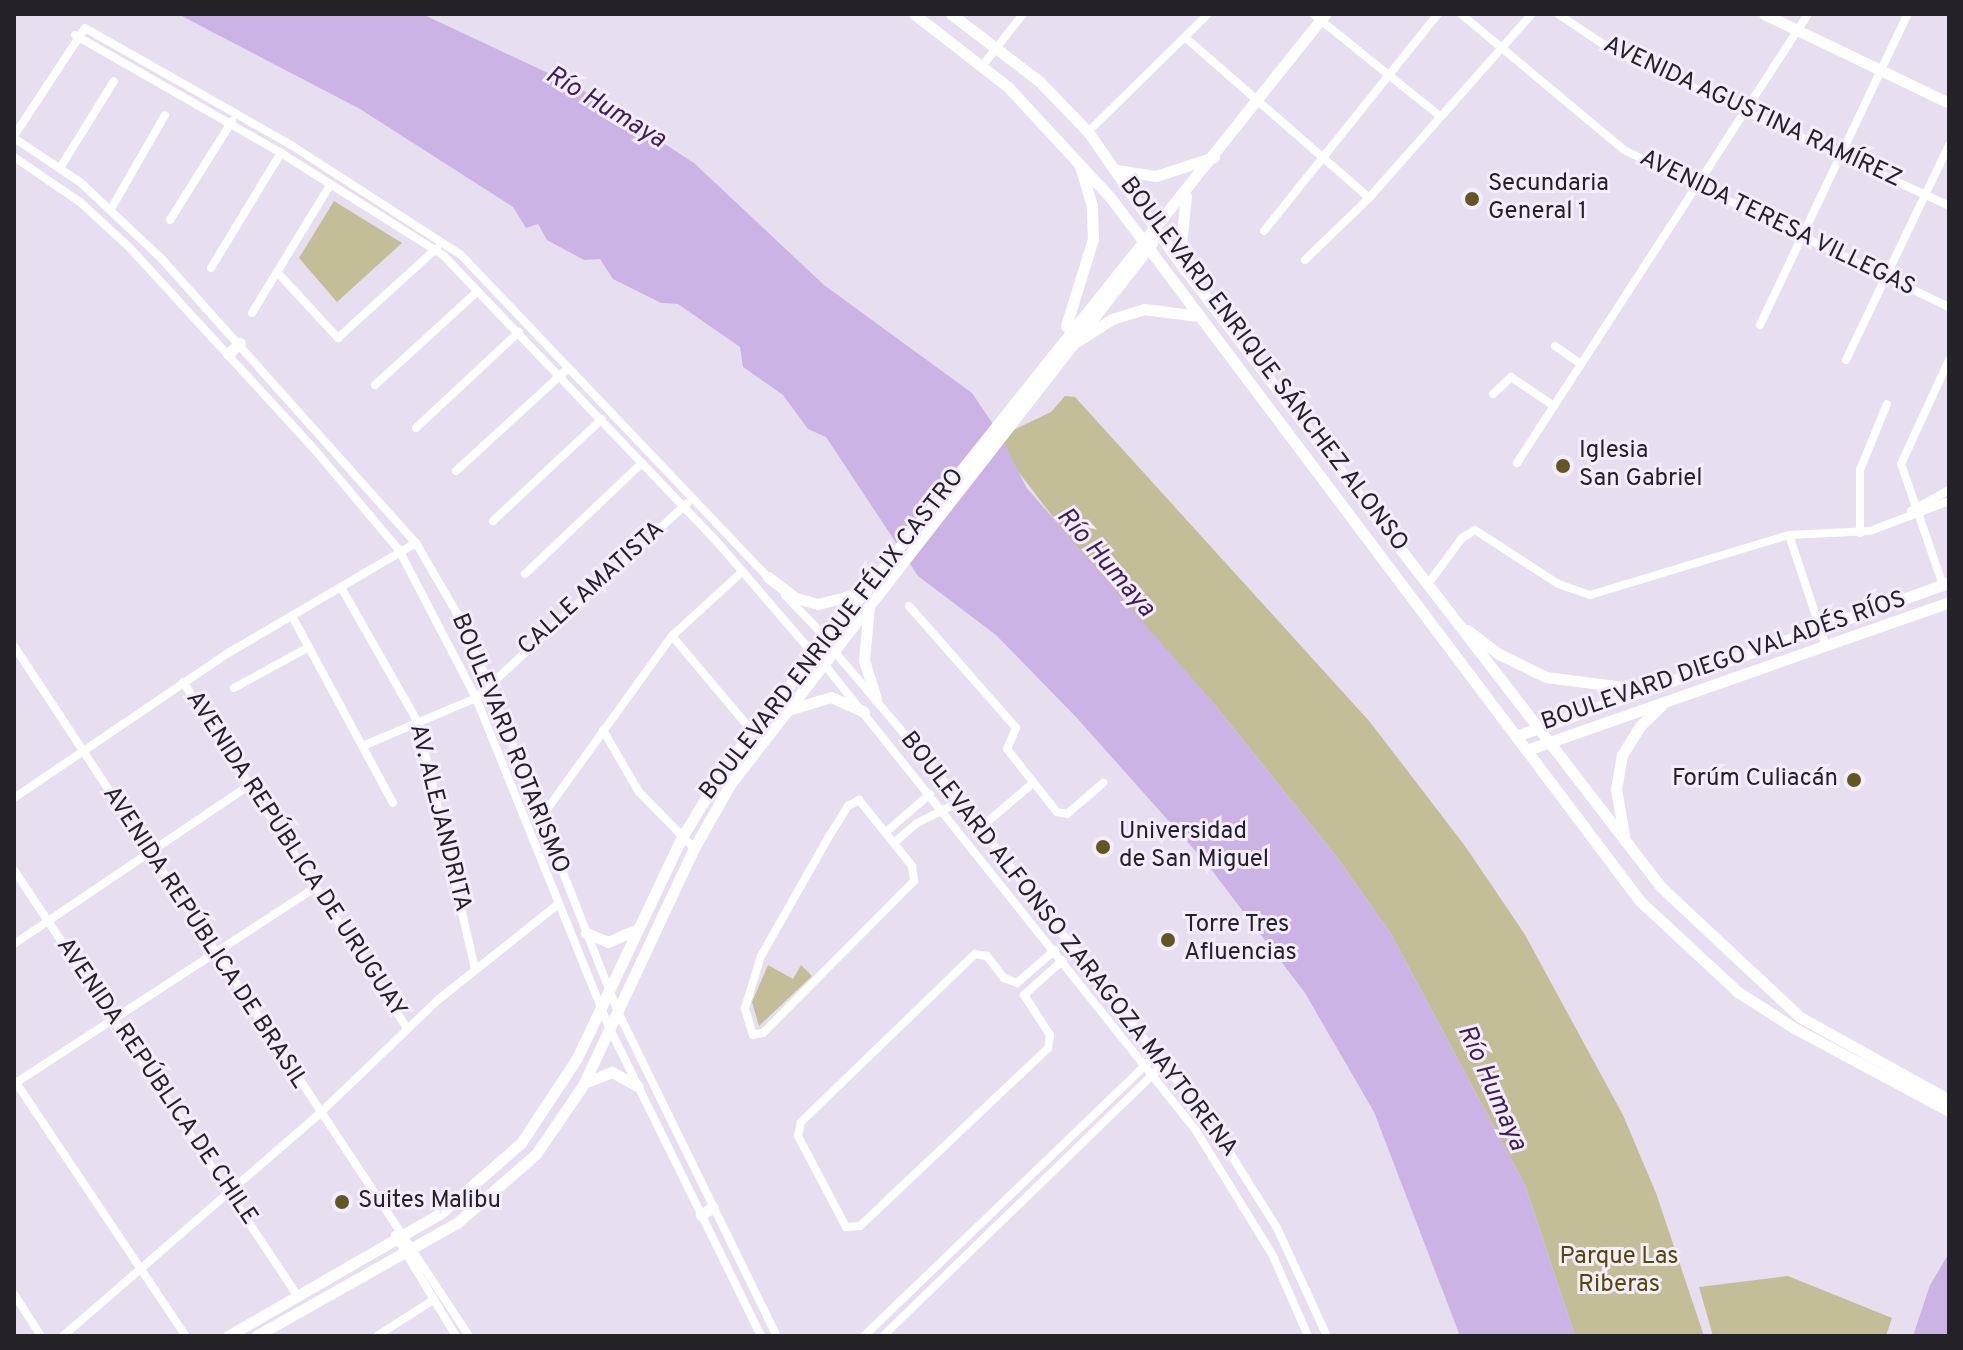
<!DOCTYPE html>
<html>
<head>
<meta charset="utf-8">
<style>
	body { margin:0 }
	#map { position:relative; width:1963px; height:1350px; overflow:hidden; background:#e7dff0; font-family:Overpass,sans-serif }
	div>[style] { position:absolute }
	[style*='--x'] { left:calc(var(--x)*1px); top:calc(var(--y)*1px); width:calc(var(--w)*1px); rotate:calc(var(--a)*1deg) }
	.green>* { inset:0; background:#c4be98 }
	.water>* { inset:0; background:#ccb3e6 }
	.minor>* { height:8px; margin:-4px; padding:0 4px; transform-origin:4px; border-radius:4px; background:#fff }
	.major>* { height:11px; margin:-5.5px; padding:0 5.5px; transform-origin:5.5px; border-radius:5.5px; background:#fff }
	.dots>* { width:22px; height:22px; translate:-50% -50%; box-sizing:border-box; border:4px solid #f5ecfe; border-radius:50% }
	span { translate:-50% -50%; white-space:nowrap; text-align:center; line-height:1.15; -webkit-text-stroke:6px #f5ecfe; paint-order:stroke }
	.street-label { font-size:24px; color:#242127 }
	.poi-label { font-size:24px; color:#242127 }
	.left { translate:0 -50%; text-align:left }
	.right { translate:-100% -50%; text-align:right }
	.park-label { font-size:24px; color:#544900 }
	.water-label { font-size:26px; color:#3f1d59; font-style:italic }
	.frame { position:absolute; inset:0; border:16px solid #242127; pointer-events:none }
</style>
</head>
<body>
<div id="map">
	<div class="green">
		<div style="clip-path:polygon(334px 201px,402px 243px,337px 302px,299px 258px)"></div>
		<div style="clip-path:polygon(1065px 396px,1075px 397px,1370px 722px,1465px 846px,1524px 933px,1623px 1115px,1656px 1193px,1704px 1336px,1575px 1336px,1525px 1185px,1391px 934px,1336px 856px,1215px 705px,1084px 558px,1008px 458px,1001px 436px,1051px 412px)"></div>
		<div style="clip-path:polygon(768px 965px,793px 979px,801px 965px,812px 976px,759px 1026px,752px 1002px)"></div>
		<div style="clip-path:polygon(1788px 1276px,1892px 1318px,1886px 1336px,1713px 1336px,1699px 1287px)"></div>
	</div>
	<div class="water">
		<div style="clip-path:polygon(178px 14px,422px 14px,576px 86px,694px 163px,824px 285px,972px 393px,1001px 436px,1026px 487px,1215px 705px,1336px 856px,1391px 934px,1525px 1185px,1575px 1336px,1460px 1336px,1374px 1112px,1305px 993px,1207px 864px,1076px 717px,996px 635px,918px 576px,826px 437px,808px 429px,783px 395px,743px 367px,740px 347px,678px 304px,661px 303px,613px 279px,600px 259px,584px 260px,547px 240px,538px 224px,526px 228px,513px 207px,360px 109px)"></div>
		<div style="clip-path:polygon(1949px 1253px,1949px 1336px,1913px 1336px,1930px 1285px)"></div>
	</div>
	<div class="minor">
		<div style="--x:1313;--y:14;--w:164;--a:38.8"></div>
		<div style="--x:1461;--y:14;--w:212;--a:39.8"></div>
		<div style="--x:1624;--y:150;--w:361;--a:25.8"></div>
		<div style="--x:1558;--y:14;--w:65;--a:33.7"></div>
		<div style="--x:1612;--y:50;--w:371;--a:24.8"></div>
		<div style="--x:75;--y:35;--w:237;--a:29.8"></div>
		<div style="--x:281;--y:153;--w:191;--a:32.2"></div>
		<div style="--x:443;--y:255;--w:400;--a:46.3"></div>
		<div style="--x:719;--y:544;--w:148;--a:49.4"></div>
		<div style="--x:1187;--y:39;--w:242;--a:41.1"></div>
		<div style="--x:983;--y:65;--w:65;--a:-51.9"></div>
		<div style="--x:1088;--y:132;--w:168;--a:-44.5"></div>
		<div style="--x:14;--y:136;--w:129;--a:-56.7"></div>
		<div style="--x:85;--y:28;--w:237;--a:29.6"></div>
		<div style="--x:291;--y:145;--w:202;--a:32.9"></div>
		<div style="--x:461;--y:255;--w:448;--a:46.4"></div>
		<div style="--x:14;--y:138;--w:79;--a:33.7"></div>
		<div style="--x:80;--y:182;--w:110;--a:43.2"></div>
		<div style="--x:160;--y:257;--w:384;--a:48.2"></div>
		<div style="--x:416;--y:543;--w:86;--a:59.8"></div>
		<div style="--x:459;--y:617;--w:71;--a:66"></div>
		<div style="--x:488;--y:682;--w:355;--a:68.5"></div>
		<div style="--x:618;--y:1012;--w:361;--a:63.9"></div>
		<div style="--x:14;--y:157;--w:80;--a:34.3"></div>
		<div style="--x:80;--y:202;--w:67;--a:42.6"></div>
		<div style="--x:129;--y:247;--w:275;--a:47.5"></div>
		<div style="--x:315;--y:450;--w:131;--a:50"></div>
		<div style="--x:399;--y:550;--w:167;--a:62.5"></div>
		<div style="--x:476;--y:698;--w:357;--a:68"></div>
		<div style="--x:610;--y:1029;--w:342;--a:63.8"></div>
		<div style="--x:60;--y:168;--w:102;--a:-58.2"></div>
		<div style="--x:111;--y:209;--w:108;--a:-60.1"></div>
		<div style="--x:170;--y:220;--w:117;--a:-57.9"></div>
		<div style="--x:1264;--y:231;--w:278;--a:-51.3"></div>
		<div style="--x:1305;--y:260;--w:89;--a:-44.1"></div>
		<div style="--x:1369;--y:198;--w:246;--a:-48.5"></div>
		<div style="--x:211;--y:268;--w:135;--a:-58.7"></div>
		<div style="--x:277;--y:272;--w:90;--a:47.3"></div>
		<div style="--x:338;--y:338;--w:134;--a:-42.3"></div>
		<div style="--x:252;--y:313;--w:150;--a:-58.6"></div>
		<div style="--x:1760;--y:325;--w:344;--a:-64.6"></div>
		<div style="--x:1555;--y:346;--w:32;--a:35"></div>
		<div style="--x:1846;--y:360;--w:238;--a:-64.4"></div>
		<div style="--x:375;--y:385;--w:139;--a:-42.4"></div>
		<div style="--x:1493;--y:394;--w:25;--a:-43"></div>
		<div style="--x:1511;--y:377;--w:52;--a:34"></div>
		<div style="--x:416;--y:428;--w:141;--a:-43"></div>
		<div style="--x:1517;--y:463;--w:535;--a:-57.05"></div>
		<div style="--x:456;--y:471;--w:148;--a:-42.5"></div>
		<div style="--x:1911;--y:511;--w:43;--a:-28.9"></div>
		<div style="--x:493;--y:521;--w:149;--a:-43.1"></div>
		<div style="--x:1860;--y:533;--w:63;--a:-90"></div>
		<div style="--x:1860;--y:470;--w:71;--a:-67.8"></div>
		<div style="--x:1789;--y:535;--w:114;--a:71.6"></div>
		<div style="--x:525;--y:574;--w:161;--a:-43.5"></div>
		<div style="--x:1428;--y:584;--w:57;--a:-53.5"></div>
		<div style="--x:1462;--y:538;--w:15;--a:-32"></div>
		<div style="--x:1475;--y:530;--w:99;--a:33"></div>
		<div style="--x:1558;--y:584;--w:34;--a:19"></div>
		<div style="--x:1590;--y:595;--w:208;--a:-16.8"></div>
		<div style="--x:1789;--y:535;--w:81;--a:-2.8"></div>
		<div style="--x:1870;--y:531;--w:85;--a:-20.8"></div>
		<div style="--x:1943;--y:585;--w:128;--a:-109.1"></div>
		<div style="--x:1901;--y:464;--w:115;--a:-65.2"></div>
		<div style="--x:342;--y:589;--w:153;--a:60.3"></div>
		<div style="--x:418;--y:722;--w:253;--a:77"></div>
		<div style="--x:785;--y:595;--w:62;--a:46.3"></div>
		<div style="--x:909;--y:606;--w:162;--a:48.7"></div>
		<div style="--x:1016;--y:728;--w:23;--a:113"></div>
		<div style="--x:1007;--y:749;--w:80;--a:51.6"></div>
		<div style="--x:1057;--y:812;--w:10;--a:11"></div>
		<div style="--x:1067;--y:814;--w:48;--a:-40.7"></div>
		<div style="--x:293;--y:618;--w:210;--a:61.6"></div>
		<div style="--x:672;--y:636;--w:124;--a:49.9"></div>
		<div style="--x:14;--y:646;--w:827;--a:56.6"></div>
		<div style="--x:834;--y:651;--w:155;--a:49.7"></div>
		<div style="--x:934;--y:769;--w:459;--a:52.1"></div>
		<div style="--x:1216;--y:1131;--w:115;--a:57.8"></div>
		<div style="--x:1277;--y:1228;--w:119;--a:65.2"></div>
		<div style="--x:824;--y:664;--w:595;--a:51.42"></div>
		<div style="--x:1195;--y:1129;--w:149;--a:58.4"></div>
		<div style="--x:1273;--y:1256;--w:87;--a:66.4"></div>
		<div style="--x:183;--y:682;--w:412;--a:57.1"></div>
		<div style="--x:234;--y:688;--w:85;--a:-28.7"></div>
		<div style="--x:603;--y:730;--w:72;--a:59.9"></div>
		<div style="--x:639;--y:792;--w:78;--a:45.5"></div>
		<div style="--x:365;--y:745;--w:121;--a:-22.9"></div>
		<div style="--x:476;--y:698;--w:287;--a:-42.7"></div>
		<div style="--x:14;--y:798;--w:261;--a:-34.1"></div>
		<div style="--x:230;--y:652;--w:216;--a:-30.4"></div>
		<div style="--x:859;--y:800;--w:85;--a:51.2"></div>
		<div style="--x:912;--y:866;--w:15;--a:82"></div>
		<div style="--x:914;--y:881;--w:214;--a:134.8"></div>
		<div style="--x:763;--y:1033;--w:10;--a:169"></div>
		<div style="--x:753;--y:1035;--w:28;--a:-107"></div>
		<div style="--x:745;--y:1008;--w:54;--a:-72.9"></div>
		<div style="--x:761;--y:956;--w:136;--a:-60.4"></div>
		<div style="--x:828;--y:838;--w:38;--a:-58"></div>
		<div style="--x:848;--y:806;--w:13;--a:-29"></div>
		<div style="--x:540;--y:819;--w:226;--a:-54.2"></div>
		<div style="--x:672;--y:636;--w:96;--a:-42.5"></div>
		<div style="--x:980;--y:828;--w:70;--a:-40.3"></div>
		<div style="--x:886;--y:832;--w:58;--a:-40.8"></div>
		<div style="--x:894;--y:843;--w:30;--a:-41"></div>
		<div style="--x:917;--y:823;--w:47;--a:-26.6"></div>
		<div style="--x:14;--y:870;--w:511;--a:56.34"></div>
		<div style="--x:14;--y:944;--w:285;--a:-34"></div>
		<div style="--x:1055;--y:950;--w:50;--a:139"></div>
		<div style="--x:1017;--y:983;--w:14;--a:-159"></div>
		<div style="--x:1004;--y:978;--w:28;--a:-128"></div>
		<div style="--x:987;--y:956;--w:12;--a:-171"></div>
		<div style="--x:975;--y:954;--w:242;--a:136"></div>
		<div style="--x:801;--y:1122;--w:14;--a:102"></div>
		<div style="--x:798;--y:1136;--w:103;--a:62.2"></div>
		<div style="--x:846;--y:1227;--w:14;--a:-4"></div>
		<div style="--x:860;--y:1226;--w:259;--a:-43.4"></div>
		<div style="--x:1048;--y:1048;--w:13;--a:-81"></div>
		<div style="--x:1050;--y:1035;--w:48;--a:-123"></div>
		<div style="--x:1024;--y:995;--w:52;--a:-41.9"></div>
		<div style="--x:15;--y:1081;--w:307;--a:56.2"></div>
		<div style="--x:14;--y:1084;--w:359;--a:-33.1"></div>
		<div style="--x:395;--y:1235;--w:118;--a:58.9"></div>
		<div style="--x:14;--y:1294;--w:50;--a:57.3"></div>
		<div style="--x:63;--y:1336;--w:337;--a:-40.9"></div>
		<div style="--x:318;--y:1115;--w:168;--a:-43.8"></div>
		<div style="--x:439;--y:999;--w:151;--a:-38.5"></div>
		<div style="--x:377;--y:1336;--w:67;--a:-32.7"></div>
		<div style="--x:864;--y:1336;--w:408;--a:-43.9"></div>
		<div style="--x:883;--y:1336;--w:392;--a:-44.1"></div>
	</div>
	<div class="major">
		<div style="--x:914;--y:14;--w:119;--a:37.8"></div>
		<div style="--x:1008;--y:87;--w:150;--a:47.2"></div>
		<div style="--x:1110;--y:197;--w:881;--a:53.03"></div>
		<div style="--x:1640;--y:901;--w:134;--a:42.9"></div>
		<div style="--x:1738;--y:992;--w:67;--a:32.7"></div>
		<div style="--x:1794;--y:1028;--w:176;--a:28.2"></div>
		<div style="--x:951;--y:14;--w:111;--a:37.3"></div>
		<div style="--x:1039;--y:81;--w:71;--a:46.1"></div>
		<div style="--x:1088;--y:132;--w:159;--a:55"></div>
		<div style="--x:1179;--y:262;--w:789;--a:52.36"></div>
		<div style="--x:1661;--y:887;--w:190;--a:43.1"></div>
		<div style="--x:1800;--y:1017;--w:171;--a:29.1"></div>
		<div style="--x:1764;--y:14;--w:205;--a:25.7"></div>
		<div style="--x:1116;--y:170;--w:40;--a:8.5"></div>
		<div style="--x:1156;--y:176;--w:61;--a:-18.1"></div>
		<div style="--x:1179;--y:262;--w:66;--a:-83.9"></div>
		<div style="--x:1066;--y:326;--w:91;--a:-72.8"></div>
		<div style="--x:1093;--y:239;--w:33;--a:-92"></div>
		<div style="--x:1092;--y:206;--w:42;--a:-106.7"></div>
		<div style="--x:1078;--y:341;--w:40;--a:-32.9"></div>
		<div style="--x:1112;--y:319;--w:34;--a:-17"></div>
		<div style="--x:1144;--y:309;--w:55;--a:7.3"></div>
		<div style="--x:228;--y:354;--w:16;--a:-43"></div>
		<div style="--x:768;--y:577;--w:35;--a:37"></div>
		<div style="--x:796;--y:598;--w:23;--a:15"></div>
		<div style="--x:818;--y:604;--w:49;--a:-14.3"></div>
		<div style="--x:869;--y:606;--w:54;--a:95.3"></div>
		<div style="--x:864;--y:660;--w:41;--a:72.9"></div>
		<div style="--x:1467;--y:630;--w:40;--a:37"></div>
		<div style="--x:1499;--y:654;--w:52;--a:26.1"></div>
		<div style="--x:1546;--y:677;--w:94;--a:7.4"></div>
		<div style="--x:788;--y:710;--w:45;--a:-16.8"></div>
		<div style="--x:831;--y:697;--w:36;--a:24"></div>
		<div style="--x:1516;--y:736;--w:459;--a:-19.5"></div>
		<div style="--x:1527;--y:750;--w:447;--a:-19.3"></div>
		<div style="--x:1625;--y:841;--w:53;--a:-99.8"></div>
		<div style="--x:1616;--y:789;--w:35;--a:-80"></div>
		<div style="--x:1622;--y:755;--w:34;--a:-58"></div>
		<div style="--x:1640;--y:726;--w:29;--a:-44"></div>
		<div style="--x:586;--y:933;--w:24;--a:22"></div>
		<div style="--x:608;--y:942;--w:27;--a:-24"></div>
		<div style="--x:587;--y:1082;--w:27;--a:-22"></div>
		<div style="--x:612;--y:1072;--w:29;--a:29"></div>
		<div style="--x:701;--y:1215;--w:14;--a:-34"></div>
		<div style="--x:228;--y:1336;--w:246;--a:-30"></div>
		<div style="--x:441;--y:1213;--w:106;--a:-41.2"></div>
		<div style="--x:521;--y:1143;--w:102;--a:-56.6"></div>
		<div style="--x:577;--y:1058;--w:242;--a:-64.6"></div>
		<div style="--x:681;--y:839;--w:85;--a:-58.9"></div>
		<div style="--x:725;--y:766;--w:962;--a:-51.41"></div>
		<div style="--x:256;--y:1336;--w:232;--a:-29.4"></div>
		<div style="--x:458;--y:1222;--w:103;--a:-41.1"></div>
		<div style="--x:536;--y:1154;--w:83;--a:-55.7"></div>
		<div style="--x:583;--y:1085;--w:262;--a:-64.9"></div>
		<div style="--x:694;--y:848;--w:75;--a:-60.4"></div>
		<div style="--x:731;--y:783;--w:685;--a:-52.06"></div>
	</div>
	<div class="dots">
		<div style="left:1472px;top:199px;background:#605723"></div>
		<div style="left:1563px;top:466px;background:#605723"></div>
		<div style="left:1854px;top:780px;background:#605723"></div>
		<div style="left:1103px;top:847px;background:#605723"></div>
		<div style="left:1168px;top:940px;background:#605723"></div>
		<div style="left:342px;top:1202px;background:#605723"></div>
	</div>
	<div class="street-label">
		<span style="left:1752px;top:113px;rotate:25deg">AVENIDA AGUSTINA RAMÍREZ</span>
		<span style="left:1777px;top:224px;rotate:26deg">AVENIDA TERESA VILLEGAS</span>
		<span style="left:1263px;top:365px;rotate:53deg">BOULEVARD ENRIQUE SÁNCHEZ ALONSO</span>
		<span style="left:592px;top:589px;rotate:-42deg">CALLE AMATISTA</span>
		<span style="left:833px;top:635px;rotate:-52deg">BOULEVARD ENRIQUE FÉLIX CASTRO</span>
		<span style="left:1724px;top:662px;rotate:-19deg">BOULEVARD DIEGO VALADÉS RÍOS</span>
		<span style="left:509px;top:744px;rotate:68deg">BOULEVARD ROTARISMO</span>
		<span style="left:439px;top:818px;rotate:76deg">AV. ALEJANDRITA</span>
		<span style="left:295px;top:855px;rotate:57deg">AVENIDA REPÚBLICA DE URUGUAY</span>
		<span style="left:204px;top:938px;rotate:57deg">AVENIDA REPÚBLICA DE BRASIL</span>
		<span style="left:1068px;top:945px;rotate:52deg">BOULEVARD ALFONSO ZARAGOZA MAYTORENA</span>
		<span style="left:156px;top:1082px;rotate:56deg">AVENIDA REPÚBLICA DE CHILE</span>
	</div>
	<div class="poi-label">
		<span class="left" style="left:1488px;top:199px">Secundaria<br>General 1</span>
		<span class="left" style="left:1579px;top:466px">Iglesia<br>San Gabriel</span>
		<span class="right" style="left:1838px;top:780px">Forúm Culiacán</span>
		<span class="left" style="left:1119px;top:847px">Universidad<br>de San Miguel</span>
		<span class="left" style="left:1184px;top:940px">Torre Tres<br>Afluencias</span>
		<span class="left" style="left:358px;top:1202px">Suites Malibu</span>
	</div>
	<div class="park-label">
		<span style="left:1619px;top:1272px">Parque Las<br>Riberas</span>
	</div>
	<div class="water-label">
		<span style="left:605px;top:108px;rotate:31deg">Río Humaya</span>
		<span style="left:1105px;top:563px;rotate:49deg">Río Humaya</span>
		<span style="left:1491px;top:1088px;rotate:66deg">Río Humaya</span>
	</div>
	<div class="frame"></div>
</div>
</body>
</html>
